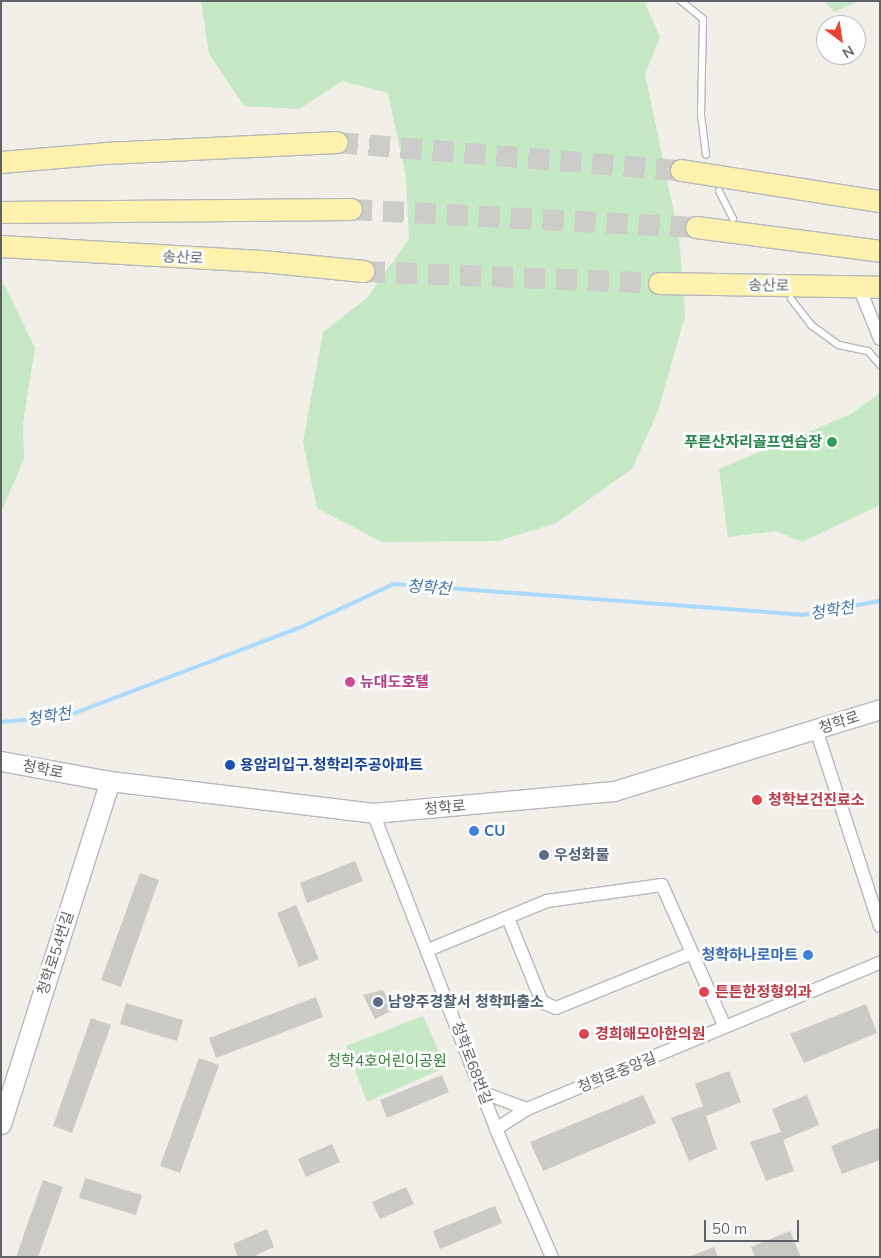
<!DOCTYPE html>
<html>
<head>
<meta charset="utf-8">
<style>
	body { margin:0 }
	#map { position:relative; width:881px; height:1258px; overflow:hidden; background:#f1efe8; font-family:Mulish,"Noto Sans KR",sans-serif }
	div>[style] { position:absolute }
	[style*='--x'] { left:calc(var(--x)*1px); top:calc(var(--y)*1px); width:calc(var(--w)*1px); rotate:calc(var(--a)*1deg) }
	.green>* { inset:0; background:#c5e8c5 }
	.stream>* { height:4px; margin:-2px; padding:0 2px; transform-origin:2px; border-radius:2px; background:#aadaff }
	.building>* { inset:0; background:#cccac5 }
	.primary-tunnel>* { height:21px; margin-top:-10.5px; transform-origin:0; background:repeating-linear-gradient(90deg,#ccccc8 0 21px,transparent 0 32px) }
	.roads { filter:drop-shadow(1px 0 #b5b8bc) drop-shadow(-1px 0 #b5b8bc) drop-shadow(0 1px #b5b8bc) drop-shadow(0 -1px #b5b8bc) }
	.lane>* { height:6px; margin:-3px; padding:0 3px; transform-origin:3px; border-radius:3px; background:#fff }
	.street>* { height:12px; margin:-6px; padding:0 6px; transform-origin:6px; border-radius:6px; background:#fff }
	.secondary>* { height:19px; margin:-9.5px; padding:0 9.5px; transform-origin:9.5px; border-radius:9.5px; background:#fff }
	.primary>* { height:21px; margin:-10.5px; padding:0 10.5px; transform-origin:10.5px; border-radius:10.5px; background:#fff2af }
	.dots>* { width:14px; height:14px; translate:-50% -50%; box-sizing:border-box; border:2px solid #fff; border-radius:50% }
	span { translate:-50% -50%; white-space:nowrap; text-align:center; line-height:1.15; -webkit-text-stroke:5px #fff; paint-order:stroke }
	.street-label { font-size:15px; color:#5f6368 }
	.leisure-label { font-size:15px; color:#27864d; font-weight:700 }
	.right { translate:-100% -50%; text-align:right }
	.hotel-label { font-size:15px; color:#b23c85; font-weight:700 }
	.left { translate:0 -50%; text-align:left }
	.transit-label { font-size:15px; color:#164399; font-weight:700 }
	.health-label { font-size:15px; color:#be3a42; font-weight:700 }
	.shop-label { font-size:15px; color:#366cbe; font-weight:700 }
	.service-label { font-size:15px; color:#4e5e75; font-weight:700 }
	.park-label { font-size:15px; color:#348238 }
	.water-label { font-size:16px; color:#4174aa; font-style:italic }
	.frame { position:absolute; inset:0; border:2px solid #5f6368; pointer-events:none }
	.north { position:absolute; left:816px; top:15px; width:50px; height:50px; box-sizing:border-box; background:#fff; border:1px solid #bfc1c3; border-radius:50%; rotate:149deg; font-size:14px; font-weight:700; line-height:20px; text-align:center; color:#5f6368 }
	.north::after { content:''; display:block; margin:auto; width:18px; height:22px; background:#ea4335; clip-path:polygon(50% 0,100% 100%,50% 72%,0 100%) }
	.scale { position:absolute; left:704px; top:1220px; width:95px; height:22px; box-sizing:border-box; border:2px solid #5f6368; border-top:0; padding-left:6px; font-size:15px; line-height:18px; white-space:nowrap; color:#5f6368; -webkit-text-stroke:4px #fff; paint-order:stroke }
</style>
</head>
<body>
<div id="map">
	<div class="green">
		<div style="clip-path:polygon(201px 1px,644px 1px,660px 37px,645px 74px,679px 236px,685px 316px,658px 411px,632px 469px,556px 523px,498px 541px,382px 542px,317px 508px,303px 442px,323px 332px,367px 298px,409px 239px,406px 177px,388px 93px,342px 81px,299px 109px,244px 106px,209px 54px)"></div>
		<div style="clip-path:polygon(825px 1px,859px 1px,834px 12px)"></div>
		<div style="clip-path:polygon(4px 284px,35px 348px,23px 423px,24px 459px,1px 512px,1px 285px)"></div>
		<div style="clip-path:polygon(880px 393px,880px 505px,802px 542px,776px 531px,728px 537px,719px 469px,849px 415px)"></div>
		<div style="clip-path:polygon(423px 1016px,446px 1067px,367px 1102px,346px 1046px)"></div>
	</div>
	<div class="stream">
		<div style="--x:1;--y:722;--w:66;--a:-5.2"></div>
		<div style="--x:67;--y:716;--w:248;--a:-20.8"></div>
		<div style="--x:299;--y:628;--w:105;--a:-24.9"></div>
		<div style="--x:394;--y:584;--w:409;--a:4.3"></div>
		<div style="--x:802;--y:615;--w:79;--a:-10.2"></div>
	</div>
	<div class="building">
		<div style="clip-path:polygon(355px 861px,363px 881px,307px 903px,300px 883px)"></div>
		<div style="clip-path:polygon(140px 873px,159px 880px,121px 987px,101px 980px)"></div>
		<div style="clip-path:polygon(296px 905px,319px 959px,299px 967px,277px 913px)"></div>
		<div style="clip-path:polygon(383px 990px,393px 1010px,375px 1019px,363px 995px)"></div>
		<div style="clip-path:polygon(316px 997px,323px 1017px,216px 1058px,209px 1038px)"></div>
		<div style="clip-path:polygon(126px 1003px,183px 1020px,177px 1041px,120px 1024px)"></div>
		<div style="clip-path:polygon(866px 1004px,877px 1033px,804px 1063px,790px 1034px)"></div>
		<div style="clip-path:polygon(91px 1018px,111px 1025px,72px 1133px,53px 1126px)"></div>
		<div style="clip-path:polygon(199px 1058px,219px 1065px,180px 1173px,160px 1166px)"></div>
		<div style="clip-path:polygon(729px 1071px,741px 1102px,706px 1116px,717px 1149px,689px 1161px,671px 1118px,703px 1106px,695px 1084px)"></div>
		<div style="clip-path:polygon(442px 1075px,449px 1092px,387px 1118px,380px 1100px)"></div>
		<div style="clip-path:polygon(643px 1095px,656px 1123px,543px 1171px,530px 1142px)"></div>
		<div style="clip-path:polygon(807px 1095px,819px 1125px,783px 1140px,794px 1171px,766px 1181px,750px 1142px,781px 1132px,772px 1109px)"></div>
		<div style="clip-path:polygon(880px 1127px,880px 1160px,842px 1174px,831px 1146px)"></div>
		<div style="clip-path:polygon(332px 1144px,340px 1162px,306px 1177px,298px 1159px)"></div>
		<div style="clip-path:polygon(85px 1178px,142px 1195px,136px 1215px,79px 1198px)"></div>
		<div style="clip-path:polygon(43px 1180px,63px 1187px,38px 1257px,16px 1257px)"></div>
		<div style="clip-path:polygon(406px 1187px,414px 1204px,380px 1219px,372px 1202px)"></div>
		<div style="clip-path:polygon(495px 1206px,502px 1223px,440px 1249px,433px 1231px)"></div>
		<div style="clip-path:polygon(267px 1229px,274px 1247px,252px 1257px,238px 1257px,233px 1244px)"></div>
		<div style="clip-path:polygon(790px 1231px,801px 1257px,755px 1257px,751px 1247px)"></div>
		<div style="clip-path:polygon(714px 1247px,718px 1257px,688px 1257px)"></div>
	</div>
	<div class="primary-tunnel">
		<div style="--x:337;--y:142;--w:345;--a:4.7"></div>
		<div style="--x:351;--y:209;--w:345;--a:3"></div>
		<div style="--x:364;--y:271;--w:295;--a:2.3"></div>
	</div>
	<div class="roads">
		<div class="lane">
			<div style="--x:681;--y:1;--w:28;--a:39"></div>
			<div style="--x:703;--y:19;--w:96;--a:91.2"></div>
			<div style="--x:701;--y:115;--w:40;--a:82.9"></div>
			<div style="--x:719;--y:191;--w:31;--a:63"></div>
			<div style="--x:791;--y:299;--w:33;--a:52"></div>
			<div style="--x:811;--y:325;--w:34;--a:36"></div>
			<div style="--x:839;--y:345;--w:30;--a:12"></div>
			<div style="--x:868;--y:351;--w:18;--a:49"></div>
		</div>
		<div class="street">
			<div style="--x:859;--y:287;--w:56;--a:68"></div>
			<div style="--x:816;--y:729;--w:207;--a:72"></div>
			<div style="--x:373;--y:813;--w:339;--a:68.7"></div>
			<div style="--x:496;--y:1129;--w:140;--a:66.4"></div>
			<div style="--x:508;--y:918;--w:91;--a:68"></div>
			<div style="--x:542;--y:1002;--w:15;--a:23"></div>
			<div style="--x:556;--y:1008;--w:147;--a:-22"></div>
			<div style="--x:428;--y:950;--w:129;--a:-22.4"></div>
			<div style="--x:547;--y:901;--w:116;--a:-7.9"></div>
			<div style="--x:662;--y:885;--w:155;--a:66.1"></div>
			<div style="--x:484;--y:1093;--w:46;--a:20.4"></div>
			<div style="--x:496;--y:1129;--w:37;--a:-33"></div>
			<div style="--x:527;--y:1109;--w:382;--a:-22.5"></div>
		</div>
		<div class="secondary">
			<div style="--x:1;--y:761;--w:111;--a:10.4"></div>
			<div style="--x:110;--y:781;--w:265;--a:6.9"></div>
			<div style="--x:373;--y:813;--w:242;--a:-5.2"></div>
			<div style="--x:614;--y:791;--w:278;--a:-17.1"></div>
			<div style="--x:1;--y:1124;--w:360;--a:-72.4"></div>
		</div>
		<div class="primary">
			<div style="--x:1;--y:162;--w:104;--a:-4.9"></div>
			<div style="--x:105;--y:153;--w:232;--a:-2.7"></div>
			<div style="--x:681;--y:170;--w:201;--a:8.9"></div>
			<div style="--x:1;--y:212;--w:350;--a:-0.5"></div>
			<div style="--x:696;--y:227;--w:186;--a:7.4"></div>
			<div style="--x:1;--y:246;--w:261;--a:3.3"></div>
			<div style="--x:262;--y:261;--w:102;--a:5.6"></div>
			<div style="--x:659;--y:283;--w:221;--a:1"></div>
		</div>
	</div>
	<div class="dots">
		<div style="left:832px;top:442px;background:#2e9e5b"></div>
		<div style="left:350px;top:682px;background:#d1479c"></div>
		<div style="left:230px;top:765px;background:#1a4fb4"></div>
		<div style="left:757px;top:800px;background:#e0444e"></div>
		<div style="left:474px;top:831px;background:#3f7fe0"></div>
		<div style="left:544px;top:855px;background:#5c6f8a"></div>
		<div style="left:808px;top:955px;background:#3f7fe0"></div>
		<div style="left:704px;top:992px;background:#e0444e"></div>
		<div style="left:378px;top:1002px;background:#5c6f8a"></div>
		<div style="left:584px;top:1034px;background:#e0444e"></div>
	</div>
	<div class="street-label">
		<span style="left:183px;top:257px;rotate:3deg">송산로</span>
		<span style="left:769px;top:285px;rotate:1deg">송산로</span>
		<span style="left:839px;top:722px;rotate:-18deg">청학로</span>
		<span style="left:43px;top:769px;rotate:11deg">청학로</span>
		<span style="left:445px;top:807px;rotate:-5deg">청학로</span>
		<span style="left:55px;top:953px;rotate:-72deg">청학로54번길</span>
		<span style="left:472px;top:1063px;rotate:69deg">청학로68번길</span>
		<span style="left:617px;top:1072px;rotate:-22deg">청학로중앙길</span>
	</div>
	<div class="leisure-label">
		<span class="right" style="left:822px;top:442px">푸른산자리골프연습장</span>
	</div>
	<div class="hotel-label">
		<span class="left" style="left:360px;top:682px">뉴대도호텔</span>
	</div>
	<div class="transit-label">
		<span class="left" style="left:240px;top:765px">용암리입구.청학리주공아파트</span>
	</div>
	<div class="health-label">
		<span class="left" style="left:768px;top:800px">청학보건진료소</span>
		<span class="left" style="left:715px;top:992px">튼튼한정형외과</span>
		<span class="left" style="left:595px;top:1034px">경희해모아한의원</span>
	</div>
	<div class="shop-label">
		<span class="left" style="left:484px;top:831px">CU</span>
		<span class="right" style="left:798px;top:955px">청학하나로마트</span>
	</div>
	<div class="service-label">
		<span class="left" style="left:554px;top:855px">우성화물</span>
		<span class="left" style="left:388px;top:1002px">남양주경찰서 청학파출소</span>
	</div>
	<div class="park-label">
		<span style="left:387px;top:1061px">청학4호어린이공원</span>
	</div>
	<div class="water-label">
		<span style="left:429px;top:587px;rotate:4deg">청학천</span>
		<span style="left:832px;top:610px;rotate:-10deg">청학천</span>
		<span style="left:49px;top:716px;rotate:-9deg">청학천</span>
	</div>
	<div class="frame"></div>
	<div class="north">N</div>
	<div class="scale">50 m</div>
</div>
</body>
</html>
